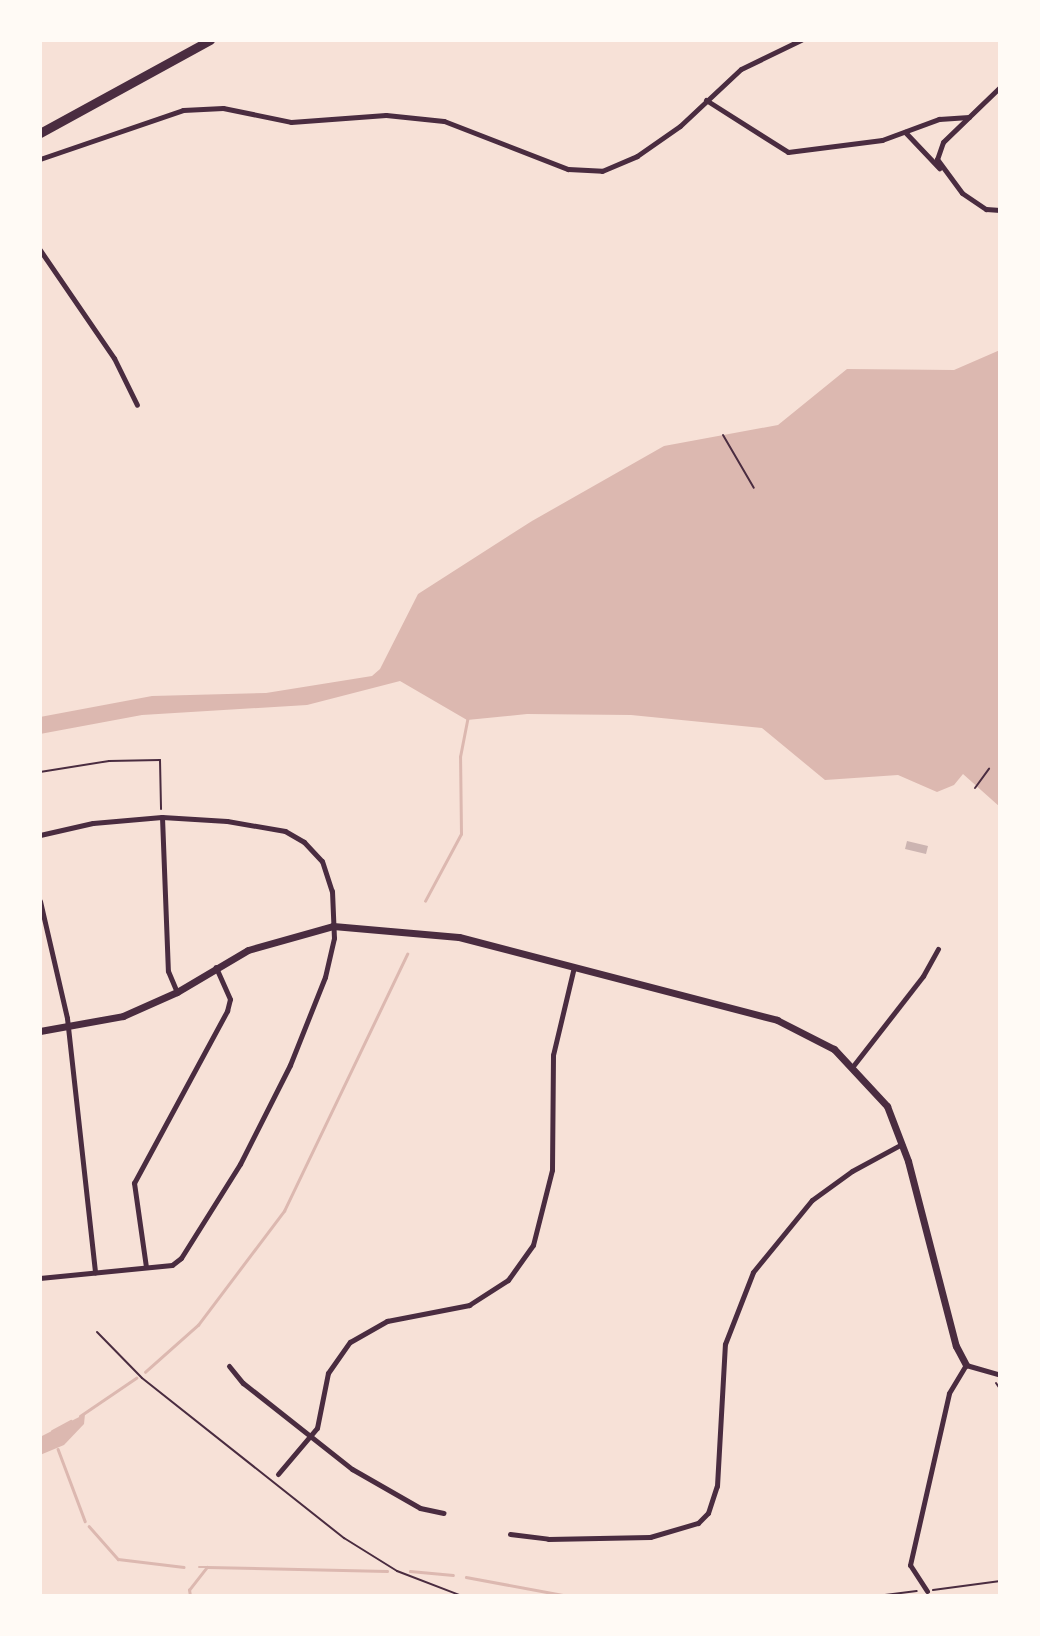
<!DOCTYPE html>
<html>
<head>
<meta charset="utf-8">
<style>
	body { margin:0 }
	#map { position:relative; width:1040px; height:1636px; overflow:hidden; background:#f7e1d7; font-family:Poppins,sans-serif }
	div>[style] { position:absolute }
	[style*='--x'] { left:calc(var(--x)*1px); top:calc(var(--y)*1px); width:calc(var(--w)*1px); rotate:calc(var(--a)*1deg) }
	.water>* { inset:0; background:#dcb8b0 }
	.stream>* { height:2.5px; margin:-1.25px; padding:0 1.25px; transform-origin:1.25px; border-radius:1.25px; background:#dcb8b0 }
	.building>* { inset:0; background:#ccb4b1 }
	.path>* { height:2px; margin:-1px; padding:0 1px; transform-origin:1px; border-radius:1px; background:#4a2c40 }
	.minor>* { height:5px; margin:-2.5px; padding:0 2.5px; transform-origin:2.5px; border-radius:2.5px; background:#4a2c40 }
	.tertiary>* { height:7px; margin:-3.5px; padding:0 3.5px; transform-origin:3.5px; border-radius:3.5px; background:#4a2c40 }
	.trunk>* { height:9px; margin:-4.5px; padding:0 4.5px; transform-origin:4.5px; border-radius:4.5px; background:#4a2c40 }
	span { translate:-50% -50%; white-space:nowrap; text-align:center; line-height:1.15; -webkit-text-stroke:5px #fffaf5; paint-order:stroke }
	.frame { position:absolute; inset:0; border:42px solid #fffaf5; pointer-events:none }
</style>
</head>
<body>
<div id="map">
	<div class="water">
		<div style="clip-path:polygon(1000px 350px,1000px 807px,963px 774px,954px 785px,937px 792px,898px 775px,825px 780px,762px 728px,631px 715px,527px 714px,467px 720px,400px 681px,307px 705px,142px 715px,40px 734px,40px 717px,152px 696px,266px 693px,372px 676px,380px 669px,418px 594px,532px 521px,664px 446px,778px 425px,847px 369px,954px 370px)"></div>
		<div style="clip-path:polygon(85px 1414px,84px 1424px,64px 1445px,40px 1455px,40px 1437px)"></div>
	</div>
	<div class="stream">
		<div style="--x:425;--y:901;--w:76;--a:-61.8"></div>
		<div style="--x:461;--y:834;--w:77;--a:-90.7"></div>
		<div style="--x:460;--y:757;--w:38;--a:-79"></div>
		<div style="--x:145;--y:1372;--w:71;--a:-41.6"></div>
		<div style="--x:198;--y:1325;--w:143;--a:-53"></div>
		<div style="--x:284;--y:1211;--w:285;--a:-64.4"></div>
		<div style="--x:80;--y:1416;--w:68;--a:-34.2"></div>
		<div style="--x:52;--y:1431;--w:21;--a:-28"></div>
		<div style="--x:58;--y:1449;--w:77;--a:69.4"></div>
		<div style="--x:89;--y:1526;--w:44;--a:48.7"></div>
		<div style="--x:118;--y:1559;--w:66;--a:6.9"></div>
		<div style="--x:199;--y:1567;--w:8;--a:0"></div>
		<div style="--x:410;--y:1571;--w:43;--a:5.3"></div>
		<div style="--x:466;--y:1577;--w:105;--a:10.5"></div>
		<div style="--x:190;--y:1596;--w:6;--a:-99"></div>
		<div style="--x:189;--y:1590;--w:29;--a:-52"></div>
		<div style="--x:207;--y:1567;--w:180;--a:1.3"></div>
	</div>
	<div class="building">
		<div style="clip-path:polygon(907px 841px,928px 846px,926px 854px,905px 849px)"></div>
	</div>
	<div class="path">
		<div style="--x:723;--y:435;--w:61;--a:59.7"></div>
		<div style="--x:40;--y:772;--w:70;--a:-9.1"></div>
		<div style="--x:109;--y:761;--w:51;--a:-1.1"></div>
		<div style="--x:160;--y:760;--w:49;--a:88.8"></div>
		<div style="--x:975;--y:788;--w:24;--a:-54"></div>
		<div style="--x:97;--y:1332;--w:64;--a:45.6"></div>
		<div style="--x:142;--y:1378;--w:258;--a:38.4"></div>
		<div style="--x:344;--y:1538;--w:62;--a:31.9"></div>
		<div style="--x:397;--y:1571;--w:70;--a:21"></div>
		<div style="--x:996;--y:1383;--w:7;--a:56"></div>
		<div style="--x:933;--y:1590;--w:68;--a:-7.7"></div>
		<div style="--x:877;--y:1596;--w:40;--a:-7.1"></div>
	</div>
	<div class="minor">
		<div style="--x:1000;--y:87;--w:79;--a:136"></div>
		<div style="--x:943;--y:142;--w:18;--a:109"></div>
		<div style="--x:937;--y:159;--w:42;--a:53.7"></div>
		<div style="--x:962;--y:193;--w:29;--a:34"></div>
		<div style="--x:986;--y:209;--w:14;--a:4"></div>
		<div style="--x:706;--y:100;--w:97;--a:32.4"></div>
		<div style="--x:788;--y:152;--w:95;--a:-7.3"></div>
		<div style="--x:882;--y:140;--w:61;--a:-20.2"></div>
		<div style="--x:939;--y:119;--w:30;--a:-4"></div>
		<div style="--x:905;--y:132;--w:50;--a:46.6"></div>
		<div style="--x:40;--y:159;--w:151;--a:-18.9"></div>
		<div style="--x:183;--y:110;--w:40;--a:-2.9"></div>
		<div style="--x:223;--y:108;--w:69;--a:11.6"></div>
		<div style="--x:291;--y:122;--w:95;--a:-4.2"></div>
		<div style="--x:386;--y:115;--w:58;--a:5.9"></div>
		<div style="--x:444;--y:121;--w:133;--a:21.2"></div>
		<div style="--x:568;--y:169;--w:34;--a:3"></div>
		<div style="--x:602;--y:171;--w:38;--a:-23"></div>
		<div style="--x:637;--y:156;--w:52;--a:-34.9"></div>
		<div style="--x:680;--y:126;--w:83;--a:-43.1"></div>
		<div style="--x:741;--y:69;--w:67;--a:-25.8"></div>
		<div style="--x:40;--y:250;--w:131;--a:55.6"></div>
		<div style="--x:114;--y:358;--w:52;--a:63.9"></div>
		<div style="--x:162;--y:817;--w:154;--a:87.8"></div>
		<div style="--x:168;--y:971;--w:23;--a:67"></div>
		<div style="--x:40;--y:835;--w:54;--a:-12.8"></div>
		<div style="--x:93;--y:823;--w:69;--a:-5"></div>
		<div style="--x:162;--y:817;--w:65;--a:3.5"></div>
		<div style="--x:227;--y:821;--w:59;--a:9.8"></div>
		<div style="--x:285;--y:831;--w:22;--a:30"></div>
		<div style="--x:304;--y:842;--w:26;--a:47"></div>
		<div style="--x:322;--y:861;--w:32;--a:72"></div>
		<div style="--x:332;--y:891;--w:47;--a:87.6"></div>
		<div style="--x:334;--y:938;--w:40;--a:103"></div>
		<div style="--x:325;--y:977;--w:95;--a:111.7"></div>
		<div style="--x:290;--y:1065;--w:111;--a:116.8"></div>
		<div style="--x:240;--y:1164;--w:111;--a:122.1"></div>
		<div style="--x:181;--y:1258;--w:11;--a:142"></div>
		<div style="--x:172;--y:1265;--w:133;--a:174.4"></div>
		<div style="--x:40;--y:901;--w:120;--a:77"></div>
		<div style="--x:67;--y:1018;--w:256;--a:83.7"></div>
		<div style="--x:853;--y:1066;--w:114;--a:-52.1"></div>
		<div style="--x:923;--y:976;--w:31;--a:-61"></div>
		<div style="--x:146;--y:1267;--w:85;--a:-98.1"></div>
		<div style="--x:134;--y:1183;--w:196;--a:-61.6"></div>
		<div style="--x:227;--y:1011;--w:12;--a:-76"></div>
		<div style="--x:230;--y:999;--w:35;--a:-114"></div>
		<div style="--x:229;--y:1366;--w:22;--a:51"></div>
		<div style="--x:243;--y:1383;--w:139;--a:38.3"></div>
		<div style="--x:352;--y:1469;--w:78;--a:29.8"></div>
		<div style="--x:420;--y:1508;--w:24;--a:12"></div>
		<div style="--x:278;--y:1474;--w:60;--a:-49.7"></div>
		<div style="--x:317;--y:1428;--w:56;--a:-78.7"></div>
		<div style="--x:328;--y:1373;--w:38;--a:-55"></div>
		<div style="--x:350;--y:1342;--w:43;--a:-29.6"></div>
		<div style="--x:387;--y:1321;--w:84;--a:-11"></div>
		<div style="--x:469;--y:1305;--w:46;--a:-32.7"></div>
		<div style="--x:508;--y:1280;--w:43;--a:-54.5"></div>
		<div style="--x:533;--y:1245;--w:77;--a:-75.8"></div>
		<div style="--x:552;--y:1170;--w:115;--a:-89.5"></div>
		<div style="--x:553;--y:1055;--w:90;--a:-76.6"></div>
		<div style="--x:510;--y:1534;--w:38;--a:7"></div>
		<div style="--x:548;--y:1539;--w:102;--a:-1.1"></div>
		<div style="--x:650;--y:1537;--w:50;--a:-16.3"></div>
		<div style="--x:698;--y:1523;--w:14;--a:-45"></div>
		<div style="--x:708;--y:1513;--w:28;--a:-72"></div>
		<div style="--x:717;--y:1486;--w:142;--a:-86.8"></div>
		<div style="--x:725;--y:1344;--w:77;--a:-68.7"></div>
		<div style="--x:753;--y:1272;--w:93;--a:-50.7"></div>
		<div style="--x:812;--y:1200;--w:49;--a:-35.9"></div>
		<div style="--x:852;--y:1171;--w:57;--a:-28.4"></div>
		<div style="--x:927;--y:1591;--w:31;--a:-123"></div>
		<div style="--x:910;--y:1565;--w:176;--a:-77.2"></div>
		<div style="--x:949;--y:1393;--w:33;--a:-59"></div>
		<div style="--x:966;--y:1365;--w:35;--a:16"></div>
	</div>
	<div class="tertiary">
		<div style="--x:40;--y:1031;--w:84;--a:-10.2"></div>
		<div style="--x:123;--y:1016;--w:59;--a:-24"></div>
		<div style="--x:177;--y:992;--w:82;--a:-30.6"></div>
		<div style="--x:248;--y:950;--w:88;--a:-15.8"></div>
		<div style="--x:333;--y:926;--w:126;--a:5"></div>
		<div style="--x:459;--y:937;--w:329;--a:14.6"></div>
		<div style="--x:777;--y:1020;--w:64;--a:27"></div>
		<div style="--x:834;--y:1049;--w:78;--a:47.1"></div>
		<div style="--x:887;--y:1106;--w:59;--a:69.1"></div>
		<div style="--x:908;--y:1161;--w:191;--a:75.5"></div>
		<div style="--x:956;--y:1346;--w:21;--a:62"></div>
	</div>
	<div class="trunk">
		<div style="--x:40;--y:133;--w:194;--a:-28.7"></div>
	</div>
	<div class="frame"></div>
</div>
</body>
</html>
